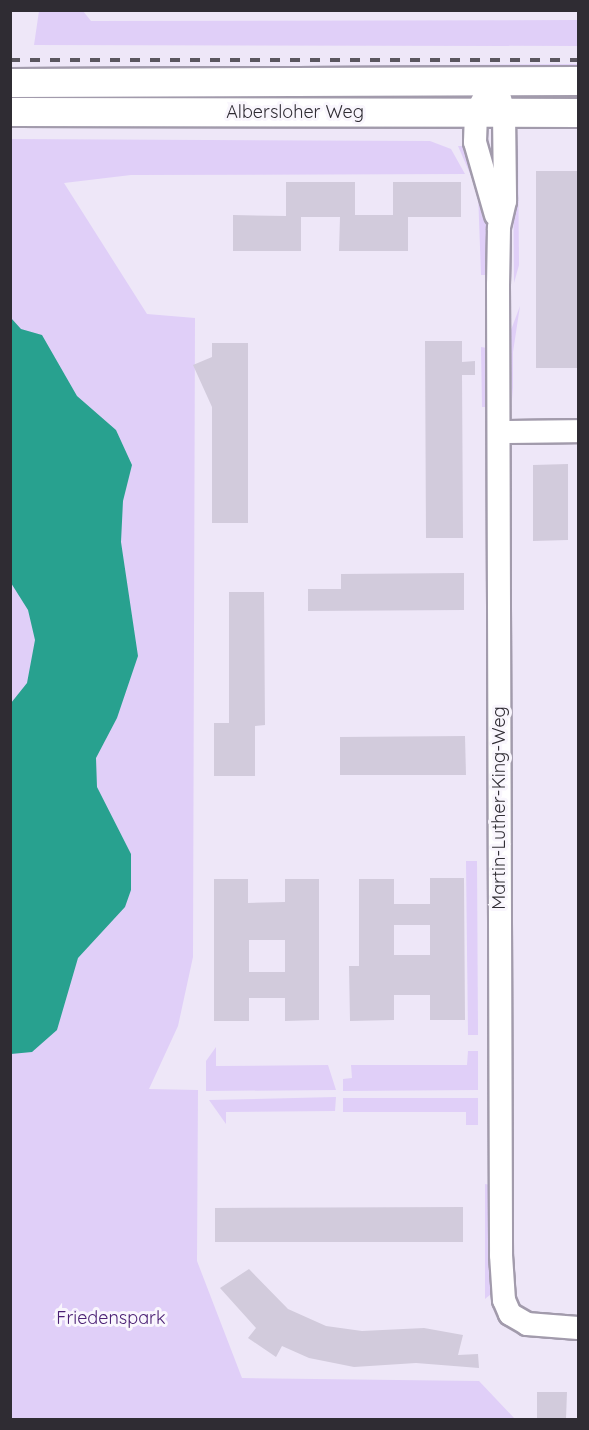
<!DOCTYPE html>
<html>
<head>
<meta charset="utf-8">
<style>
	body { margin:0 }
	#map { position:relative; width:589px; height:1430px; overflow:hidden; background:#eee7f8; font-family:Quicksand,sans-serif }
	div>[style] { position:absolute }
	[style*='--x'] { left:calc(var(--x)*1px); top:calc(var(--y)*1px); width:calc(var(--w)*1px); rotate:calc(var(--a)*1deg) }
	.green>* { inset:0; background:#e0cff8 }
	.water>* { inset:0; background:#28a18f }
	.building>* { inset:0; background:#d2cbdc }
	.roads { filter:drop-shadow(2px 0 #a29bac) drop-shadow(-2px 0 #a29bac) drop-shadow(0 2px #a29bac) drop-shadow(0 -2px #a29bac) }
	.minor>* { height:22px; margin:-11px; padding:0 11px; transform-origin:11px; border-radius:11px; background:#fff }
	.major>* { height:28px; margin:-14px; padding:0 14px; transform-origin:14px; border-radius:14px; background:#fff }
	.rail>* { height:4.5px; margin-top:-2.25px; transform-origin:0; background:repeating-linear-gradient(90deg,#5a565f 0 10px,transparent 0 20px) }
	span { translate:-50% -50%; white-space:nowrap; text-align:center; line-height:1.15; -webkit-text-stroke:6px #f9f6fd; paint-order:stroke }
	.street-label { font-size:18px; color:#2f2c33 }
	.park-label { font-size:18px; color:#4b2174 }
	.frame { position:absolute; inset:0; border:12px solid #2f2c33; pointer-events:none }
</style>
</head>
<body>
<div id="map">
	<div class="green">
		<div style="clip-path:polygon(39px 11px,83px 11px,91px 21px,578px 20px,578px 46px,34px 45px)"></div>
		<div style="clip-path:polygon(578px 64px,578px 70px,113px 73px,112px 68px)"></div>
		<div style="clip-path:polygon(10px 139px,430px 141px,451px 149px,465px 174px,131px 175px,64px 183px,147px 314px,195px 318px,193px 957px,178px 1026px,149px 1089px,198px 1090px,197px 1261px,242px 1378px,479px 1381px,515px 1419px,11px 1419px)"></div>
		<div style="clip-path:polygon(513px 145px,518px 146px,519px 265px,514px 283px)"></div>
		<div style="clip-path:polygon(458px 146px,465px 146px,486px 216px,487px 275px,481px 275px,478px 192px)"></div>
		<div style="clip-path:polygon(520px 306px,513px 352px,513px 400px,508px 338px)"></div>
		<div style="clip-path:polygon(481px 347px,487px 348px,488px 407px,482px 407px)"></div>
		<div style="clip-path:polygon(466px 861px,477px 861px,478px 1035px,468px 1035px)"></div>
		<div style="clip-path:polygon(216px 1047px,216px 1066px,328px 1065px,336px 1090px,206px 1091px,206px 1061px)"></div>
		<div style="clip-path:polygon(468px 1051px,478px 1051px,478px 1090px,343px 1091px,343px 1079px,352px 1078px,351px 1065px,467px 1065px)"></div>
		<div style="clip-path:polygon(336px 1097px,335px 1111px,226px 1112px,226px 1124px,209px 1100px)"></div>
		<div style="clip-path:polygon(343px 1098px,478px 1098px,478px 1125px,466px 1125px,466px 1112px,343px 1112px)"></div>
		<div style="clip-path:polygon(485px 1184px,492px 1185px,491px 1294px,485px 1299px)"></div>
	</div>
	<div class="water">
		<div style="clip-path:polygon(11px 318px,21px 329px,42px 335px,77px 396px,116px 430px,132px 465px,123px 501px,121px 542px,138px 656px,117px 718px,96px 758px,97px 787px,131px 854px,131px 890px,125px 907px,78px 958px,57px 1030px,32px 1052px,11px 1054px,11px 703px,27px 683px,35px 640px,28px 610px,11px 583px)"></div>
	</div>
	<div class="building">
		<div style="clip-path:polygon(536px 171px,579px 171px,579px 368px,536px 368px)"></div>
		<div style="clip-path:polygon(286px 182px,355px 182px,355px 215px,393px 215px,393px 182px,461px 182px,461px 217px,408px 217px,408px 251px,339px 251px,340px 217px,301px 217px,301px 251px,233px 251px,233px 215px,286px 216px)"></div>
		<div style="clip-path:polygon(425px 341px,462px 341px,462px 362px,475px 361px,475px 375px,462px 375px,463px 538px,426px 538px)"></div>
		<div style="clip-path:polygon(212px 343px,248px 343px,248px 523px,212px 523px,212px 407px,193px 365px,212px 357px)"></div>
		<div style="clip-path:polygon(568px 464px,568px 540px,533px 541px,533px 465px)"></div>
		<div style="clip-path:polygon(464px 573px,464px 610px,308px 611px,308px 589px,341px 589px,341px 574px)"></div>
		<div style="clip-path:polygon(229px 592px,264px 592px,265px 725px,255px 726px,255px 776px,214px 776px,214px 723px,229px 723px)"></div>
		<div style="clip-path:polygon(465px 736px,466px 775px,340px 775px,340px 737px)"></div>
		<div style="clip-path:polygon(evenodd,430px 878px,464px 878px,465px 1020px,430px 1020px,430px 995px,394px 995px,394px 1020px,350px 1021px,349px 966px,359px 966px,359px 879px,394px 879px,394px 904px,430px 904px,430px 878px,394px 925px,430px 925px,430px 955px,394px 955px,394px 925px)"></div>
		<div style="clip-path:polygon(evenodd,214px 879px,248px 879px,248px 903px,285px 902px,285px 879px,319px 879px,319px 1020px,285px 1021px,285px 998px,249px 998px,249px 1021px,214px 1021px,214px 879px,249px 940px,285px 940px,285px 972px,249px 972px,249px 940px)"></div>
		<div style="clip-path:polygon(463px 1207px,463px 1242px,215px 1242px,215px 1208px)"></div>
		<div style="clip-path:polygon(249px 1269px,288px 1309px,326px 1326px,362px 1331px,424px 1328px,463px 1335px,458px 1355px,478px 1354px,479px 1368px,416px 1363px,354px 1367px,309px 1358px,282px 1346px,276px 1357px,248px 1338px,256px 1328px,220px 1288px)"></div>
		<div style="clip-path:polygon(537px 1392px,567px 1392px,566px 1419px,537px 1419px)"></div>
	</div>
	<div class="roads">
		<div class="minor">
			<div style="--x:495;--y:81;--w:33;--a:74"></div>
			<div style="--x:504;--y:113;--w:88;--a:89.3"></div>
			<div style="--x:505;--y:201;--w:28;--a:103"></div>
			<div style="--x:499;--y:228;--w:57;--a:91"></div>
			<div style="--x:498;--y:285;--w:970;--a:89.82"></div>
			<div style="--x:501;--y:1255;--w:45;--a:86.2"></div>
			<div style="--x:504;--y:1300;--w:15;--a:67"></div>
			<div style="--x:510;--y:1314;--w:20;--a:30"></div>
			<div style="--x:527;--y:1324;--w:51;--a:4.5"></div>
			<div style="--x:483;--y:100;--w:15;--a:118"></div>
			<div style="--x:476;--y:113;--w:29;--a:92"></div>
			<div style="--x:475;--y:142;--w:76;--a:74"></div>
			<div style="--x:499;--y:432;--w:79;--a:-0.7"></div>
		</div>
		<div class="major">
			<div style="--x:10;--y:83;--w:568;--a:-0.2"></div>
			<div style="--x:10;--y:112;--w:568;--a:0.1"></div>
		</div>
	</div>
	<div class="rail">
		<div style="--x:10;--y:60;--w:568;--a:0"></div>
	</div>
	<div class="street-label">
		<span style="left:295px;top:112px">Albersloher Weg</span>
		<span style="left:499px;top:808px;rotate:-90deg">Martin-Luther-King-Weg</span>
	</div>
	<div class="park-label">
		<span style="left:111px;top:1318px">Friedenspark</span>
	</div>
	<div class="frame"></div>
</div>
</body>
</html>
